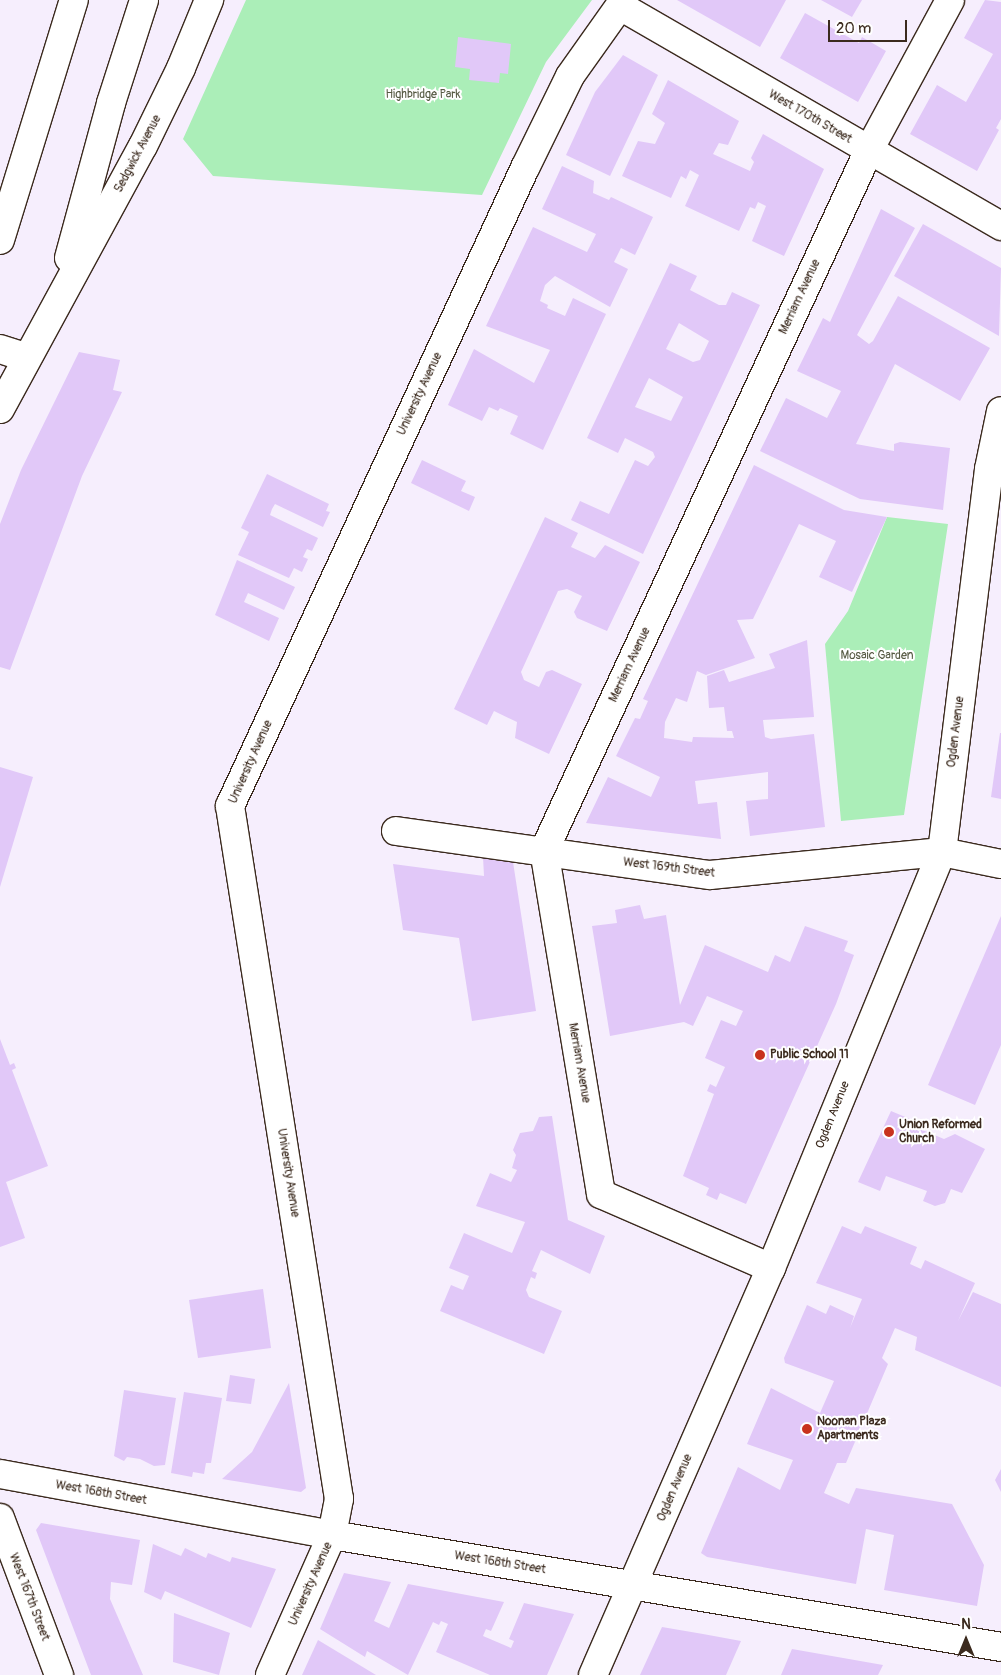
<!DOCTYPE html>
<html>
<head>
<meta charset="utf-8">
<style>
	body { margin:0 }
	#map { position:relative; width:1001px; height:1675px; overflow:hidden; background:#f6eefd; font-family:Pangolin,sans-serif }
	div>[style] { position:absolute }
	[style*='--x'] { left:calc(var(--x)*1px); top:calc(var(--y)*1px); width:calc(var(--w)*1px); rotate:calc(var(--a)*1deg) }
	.green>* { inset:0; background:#abeeb8 }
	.building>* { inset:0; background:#e1c8f8 }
	.roads { filter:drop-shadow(1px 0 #3b2a1e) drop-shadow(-1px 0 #3b2a1e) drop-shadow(0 1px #3b2a1e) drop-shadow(0 -1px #3b2a1e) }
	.minor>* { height:28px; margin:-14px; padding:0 14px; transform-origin:14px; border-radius:14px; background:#fff }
	.major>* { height:28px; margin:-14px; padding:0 14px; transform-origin:14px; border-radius:14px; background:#fff }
	.highway>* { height:28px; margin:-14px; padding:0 14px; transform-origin:14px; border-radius:14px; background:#fff }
	.dots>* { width:14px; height:14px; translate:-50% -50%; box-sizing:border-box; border:2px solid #fff; border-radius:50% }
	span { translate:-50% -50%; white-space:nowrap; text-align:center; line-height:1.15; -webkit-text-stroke:4px #fff; paint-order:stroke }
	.park-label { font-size:12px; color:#575b44 }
	.street-label { font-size:12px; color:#3b2a1e }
	.poi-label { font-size:12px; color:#3b2a1e; font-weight:700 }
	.left { translate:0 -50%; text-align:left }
	.north { position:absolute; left:941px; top:1615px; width:50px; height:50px; -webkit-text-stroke:4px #fff; paint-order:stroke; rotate:0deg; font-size:14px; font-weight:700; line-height:20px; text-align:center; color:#3b2a1e }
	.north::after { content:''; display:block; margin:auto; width:18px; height:22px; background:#3b2a1e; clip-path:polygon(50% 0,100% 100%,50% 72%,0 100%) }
	.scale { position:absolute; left:828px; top:20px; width:79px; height:22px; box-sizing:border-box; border:2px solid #3b2a1e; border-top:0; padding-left:6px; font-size:15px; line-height:18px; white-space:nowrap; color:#3b2a1e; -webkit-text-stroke:4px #fff; paint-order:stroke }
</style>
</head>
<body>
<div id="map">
	<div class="green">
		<div style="clip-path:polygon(246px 0,592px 0,546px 62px,482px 195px,213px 176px,183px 139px)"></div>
		<div style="clip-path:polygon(887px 517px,948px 524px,904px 815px,841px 821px,825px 644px,848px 611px)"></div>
	</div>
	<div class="building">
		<div style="clip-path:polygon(677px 0,786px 0,760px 47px)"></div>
		<div style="clip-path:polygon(821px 0,862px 0,852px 17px)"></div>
		<div style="clip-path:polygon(985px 0,1001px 2px,1001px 119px,996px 128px,999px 130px,977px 171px,910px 134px,937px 85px,966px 102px,993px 54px,964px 38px)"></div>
		<div style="clip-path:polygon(805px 13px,859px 43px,862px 37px,886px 51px,858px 102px,780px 58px)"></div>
		<div style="clip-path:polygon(458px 37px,511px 44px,508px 74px,500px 73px,499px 83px,469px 80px,470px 69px,455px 67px)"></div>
		<div style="clip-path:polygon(623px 55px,658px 75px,610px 176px,566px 155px,595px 92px)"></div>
		<div style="clip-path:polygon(668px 80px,739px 121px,728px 145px,719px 143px,713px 154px,750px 171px,754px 162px,751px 158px,763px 134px,824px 169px,784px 256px,752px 241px,766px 206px,758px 202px,755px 209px,750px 207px,739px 231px,685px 206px,699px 175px,690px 170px,686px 179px,681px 176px,671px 198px,622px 176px,638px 141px,655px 144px,665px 123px,652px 114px)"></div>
		<div style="clip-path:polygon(562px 166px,594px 181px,593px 193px,609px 200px,611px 197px,653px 217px,635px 255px,621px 248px,614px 262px,628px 269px,610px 307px,555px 276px,545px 285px,540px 301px,548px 305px,547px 308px,565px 316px,573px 298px,606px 314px,543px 450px,510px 434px,518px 416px,500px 408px,498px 411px,489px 407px,482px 421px,448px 405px,474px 349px,534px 383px,550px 350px,486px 326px,533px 227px,587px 252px,596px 234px,542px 209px)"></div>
		<div style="clip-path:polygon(881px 209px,915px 228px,857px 335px,869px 344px,873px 341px,898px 296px,990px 348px,960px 401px,895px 364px,856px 444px,894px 451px,894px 444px,900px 442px,950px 448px,943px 510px,860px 499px,760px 451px,786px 398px,827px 418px,841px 391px,797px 371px,823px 318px,830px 322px)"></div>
		<div style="clip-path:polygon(923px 224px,1001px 268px,999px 336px,894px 276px)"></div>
		<div style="clip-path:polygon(evenodd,670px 263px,697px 276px,690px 290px,719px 305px,726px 305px,732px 292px,760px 305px,643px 554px,571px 520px,580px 501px,609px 514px,635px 460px,648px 466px,655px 457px,653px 452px,625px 438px,618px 453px,587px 438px,670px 263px,679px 323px,709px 341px,700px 360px,693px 362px,666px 349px,679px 323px,670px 263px,649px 378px,683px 397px,671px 421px,635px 407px,649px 378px)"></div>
		<div style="clip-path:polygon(79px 352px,120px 360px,113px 390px,122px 392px,82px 476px,10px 670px,0 667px,0 524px,21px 470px)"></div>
		<div style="clip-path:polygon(422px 460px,466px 481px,461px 491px,475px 497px,469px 511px,411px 483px)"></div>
		<div style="clip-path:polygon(754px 465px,844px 510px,887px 517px,852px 592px,819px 577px,836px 541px,799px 524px,753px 619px,737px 620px,755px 658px,706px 675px,697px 671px,687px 702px,676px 698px,665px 722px,664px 738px,692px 742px,693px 737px,734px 738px,732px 731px,727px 731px,724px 707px,709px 708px,707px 676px,724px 670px,729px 682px,775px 668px,769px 654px,807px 640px,814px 717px,763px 720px,765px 737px,771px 739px,814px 734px,825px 827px,750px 836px,746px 801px,768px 799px,768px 772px,695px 781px,698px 804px,717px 802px,721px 839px,586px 823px,608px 777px,651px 797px,660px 777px,616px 756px,635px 718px,640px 719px,648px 701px,643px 699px)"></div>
		<div style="clip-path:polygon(267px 474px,329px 504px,326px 511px,330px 512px,323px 527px,275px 504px,272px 509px,270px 515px,318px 538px,312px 551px,307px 549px,303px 557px,308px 559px,302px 572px,294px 568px,289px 578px,238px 555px,249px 532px,241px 528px)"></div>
		<div style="clip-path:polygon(545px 517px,578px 533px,571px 547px,595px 558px,605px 545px,640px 562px,607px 631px,577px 618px,574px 612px,582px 596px,567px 589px,558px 591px,521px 672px,524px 680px,539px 687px,546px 672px,552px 670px,582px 684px,549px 754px,515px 738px,517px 722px,494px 711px,487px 725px,454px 709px)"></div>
		<div style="clip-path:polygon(237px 560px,295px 587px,284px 610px,248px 593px,244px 602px,279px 618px,269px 641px,215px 615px)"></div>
		<div style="clip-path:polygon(1000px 733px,1001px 733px,1001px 799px,991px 797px)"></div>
		<div style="clip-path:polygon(0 767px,33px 777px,0 887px)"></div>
		<div style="clip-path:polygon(483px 857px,513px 862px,536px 1011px,472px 1021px,459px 938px,403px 930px,393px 864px,484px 876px)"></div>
		<div style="clip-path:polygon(640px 905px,644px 919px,666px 915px,680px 1005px,705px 945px,768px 972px,775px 955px,790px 962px,805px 926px,848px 941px,844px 951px,854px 955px,836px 1004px,746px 1204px,720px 1193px,717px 1200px,706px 1195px,709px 1188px,683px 1176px,714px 1094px,707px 1091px,710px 1084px,716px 1087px,725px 1067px,705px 1058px,721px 1020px,736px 1026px,743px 1011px,707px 996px,693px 1026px,684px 1022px,610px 1036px,592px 926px,617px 923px,615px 910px)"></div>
		<div style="clip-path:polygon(1001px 916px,1001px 1045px,975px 1105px,928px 1085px)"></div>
		<div style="clip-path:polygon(0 1039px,10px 1065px,14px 1063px,16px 1068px,12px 1070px,48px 1166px,6px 1182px,25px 1238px,0 1247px)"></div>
		<div style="clip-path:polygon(891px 1111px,910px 1119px,908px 1124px,944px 1139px,955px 1134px,985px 1149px,962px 1193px,951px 1189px,945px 1203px,935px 1206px,923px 1201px,927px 1191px,886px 1176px,880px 1191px,858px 1182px)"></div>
		<div style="clip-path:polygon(552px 1116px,568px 1220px,605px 1236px,590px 1274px,541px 1250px,532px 1271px,537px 1273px,535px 1279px,531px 1277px,526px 1290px,529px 1297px,562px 1311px,544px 1354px,440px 1311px,451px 1285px,463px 1290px,469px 1276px,449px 1268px,464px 1233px,512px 1253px,525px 1222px,476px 1206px,490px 1173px,511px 1182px,517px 1170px,512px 1168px,516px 1155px,513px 1150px,520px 1133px,533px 1131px,539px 1117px)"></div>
		<div style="clip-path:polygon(842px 1226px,861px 1234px,865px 1226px,917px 1247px,910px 1264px,921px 1269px,925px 1260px,975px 1283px,958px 1321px,973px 1292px,1001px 1304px,1001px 1387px,915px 1350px,917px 1337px,895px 1328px,882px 1358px,888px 1364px,846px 1463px,837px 1463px,824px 1493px,849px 1504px,856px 1488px,952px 1504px,984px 1565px,977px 1606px,884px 1590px,894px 1535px,866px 1529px,856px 1584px,707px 1557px,701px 1553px,738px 1467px,780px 1490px,793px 1460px,747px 1444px,771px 1388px,820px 1413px,834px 1381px,785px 1363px,784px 1358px,807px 1305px,826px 1314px,830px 1305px,854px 1316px,850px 1328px,862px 1299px,816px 1283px)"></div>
		<div style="clip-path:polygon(263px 1289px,271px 1348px,198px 1358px,189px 1300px)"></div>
		<div style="clip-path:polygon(230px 1375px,255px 1379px,251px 1404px,226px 1401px)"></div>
		<div style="clip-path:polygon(289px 1383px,306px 1488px,301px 1492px,222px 1479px,252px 1452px)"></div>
		<div style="clip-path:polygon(124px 1390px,176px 1398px,165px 1465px,154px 1466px,140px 1459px,127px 1457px,124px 1461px,114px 1456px)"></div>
		<div style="clip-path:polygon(184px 1392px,222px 1398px,211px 1463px,206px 1463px,204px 1474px,193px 1472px,192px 1477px,171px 1473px)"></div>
		<div style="clip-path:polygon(1001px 1469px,1001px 1492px,995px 1480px)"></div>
		<div style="clip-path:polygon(41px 1523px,140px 1540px,132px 1585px,111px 1582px,110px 1599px,143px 1675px,91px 1675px,36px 1530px)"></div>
		<div style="clip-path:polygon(153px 1544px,181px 1556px,185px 1548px,206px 1558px,208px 1553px,230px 1562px,232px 1557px,276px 1569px,251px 1628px,165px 1591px,161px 1600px,144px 1592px)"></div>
		<div style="clip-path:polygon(344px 1573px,391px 1582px,374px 1621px,389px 1628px,408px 1584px,504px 1602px,491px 1631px,486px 1629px,483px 1636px,511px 1648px,514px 1641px,509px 1639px,524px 1603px,574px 1614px,547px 1675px,490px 1675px,436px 1652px,448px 1624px,441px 1621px,439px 1625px,433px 1622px,408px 1675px,367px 1651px,365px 1657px,320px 1629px)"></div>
		<div style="clip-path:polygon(174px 1613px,230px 1633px,219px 1675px,173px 1662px)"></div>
		<div style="clip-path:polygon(662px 1627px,703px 1634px,741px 1641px,726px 1675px,640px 1675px)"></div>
		<div style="clip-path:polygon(318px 1640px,376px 1675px,302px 1675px)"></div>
		<div style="clip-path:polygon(792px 1649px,883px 1665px,878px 1675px,781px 1675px)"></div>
	</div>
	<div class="roads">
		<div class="minor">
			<div style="--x:620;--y:6;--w:440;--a:30"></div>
			<div style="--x:396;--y:831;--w:317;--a:8"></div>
			<div style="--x:710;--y:875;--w:233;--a:-5.7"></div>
			<div style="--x:942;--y:852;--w:60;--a:11.5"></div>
			<div style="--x:771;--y:1268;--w:185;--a:-156.5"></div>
			<div style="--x:601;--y:1194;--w:348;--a:-99.4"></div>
			<div style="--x:544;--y:851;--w:773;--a:-65.13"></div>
			<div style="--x:869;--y:150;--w:170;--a:-61.6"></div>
			<div style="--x:0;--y:1474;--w:338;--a:10.4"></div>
			<div style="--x:332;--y:1535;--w:678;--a:9.5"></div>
			<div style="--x:270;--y:1675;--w:153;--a:-66.1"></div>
			<div style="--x:332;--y:1535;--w:37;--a:-79"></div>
			<div style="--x:339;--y:1499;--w:702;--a:-98.94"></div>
			<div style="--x:230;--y:806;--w:703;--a:-65.19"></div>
			<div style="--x:525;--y:168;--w:102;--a:-63.9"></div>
			<div style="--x:570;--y:76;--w:93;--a:-54.6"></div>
			<div style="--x:593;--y:1675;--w:444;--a:-66.4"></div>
			<div style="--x:771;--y:1268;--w:450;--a:-67.7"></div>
			<div style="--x:942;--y:852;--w:386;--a:-83"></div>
			<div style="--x:989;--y:469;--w:59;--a:-78.3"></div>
		</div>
		<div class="major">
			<div style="--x:69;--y:258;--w:161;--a:-74.8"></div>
			<div style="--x:111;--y:103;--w:108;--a:-72.2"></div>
			<div style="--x:0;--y:349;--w:28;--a:18"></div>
			<div style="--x:0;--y:409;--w:299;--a:-61.5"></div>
			<div style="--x:143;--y:146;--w:87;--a:-64"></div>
			<div style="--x:181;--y:68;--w:74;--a:-67.6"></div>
			<div style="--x:0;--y:1518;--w:168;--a:69.4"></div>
		</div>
		<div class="highway">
			<div style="--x:0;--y:240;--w:251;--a:-72.9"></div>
		</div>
	</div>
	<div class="dots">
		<div style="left:760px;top:1055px;background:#c8321e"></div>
		<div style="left:889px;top:1132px;background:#c8321e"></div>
		<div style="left:807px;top:1429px;background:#c8321e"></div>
	</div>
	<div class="park-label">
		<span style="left:423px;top:95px">Highbridge Park</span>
		<span style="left:877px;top:656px">Mosaic Garden</span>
	</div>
	<div class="street-label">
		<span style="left:810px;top:117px;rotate:30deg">West 170th Street</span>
		<span style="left:138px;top:154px;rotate:-62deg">Sedgwick Avenue</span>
		<span style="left:800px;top:297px;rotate:-65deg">Merriam Avenue</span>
		<span style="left:420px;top:394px;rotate:-65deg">University Avenue</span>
		<span style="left:630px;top:665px;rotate:-65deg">Merriam Avenue</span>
		<span style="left:956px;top:732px;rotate:-83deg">Ogden Avenue</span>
		<span style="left:251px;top:762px;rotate:-66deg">University Avenue</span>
		<span style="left:669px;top:868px;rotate:7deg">West 169th Street</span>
		<span style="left:579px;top:1063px;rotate:80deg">Merriam Avenue</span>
		<span style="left:833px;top:1115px;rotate:-68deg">Ogden Avenue</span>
		<span style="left:288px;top:1173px;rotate:81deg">University Avenue</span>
		<span style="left:675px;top:1488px;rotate:-67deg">Ogden Avenue</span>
		<span style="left:101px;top:1493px;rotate:10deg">West 168th Street</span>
		<span style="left:500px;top:1563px;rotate:9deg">West 168th Street</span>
		<span style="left:311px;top:1584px;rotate:-66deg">University Avenue</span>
		<span style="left:29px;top:1597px;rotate:69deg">West 167th Street</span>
	</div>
	<div class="poi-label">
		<span class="left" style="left:770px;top:1055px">Public School 11</span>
		<span class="left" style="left:899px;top:1132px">Union Reformed<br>Church</span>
		<span class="left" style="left:817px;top:1429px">Noonan Plaza<br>Apartments</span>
	</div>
	<div class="north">N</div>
	<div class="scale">20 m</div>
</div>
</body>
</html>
